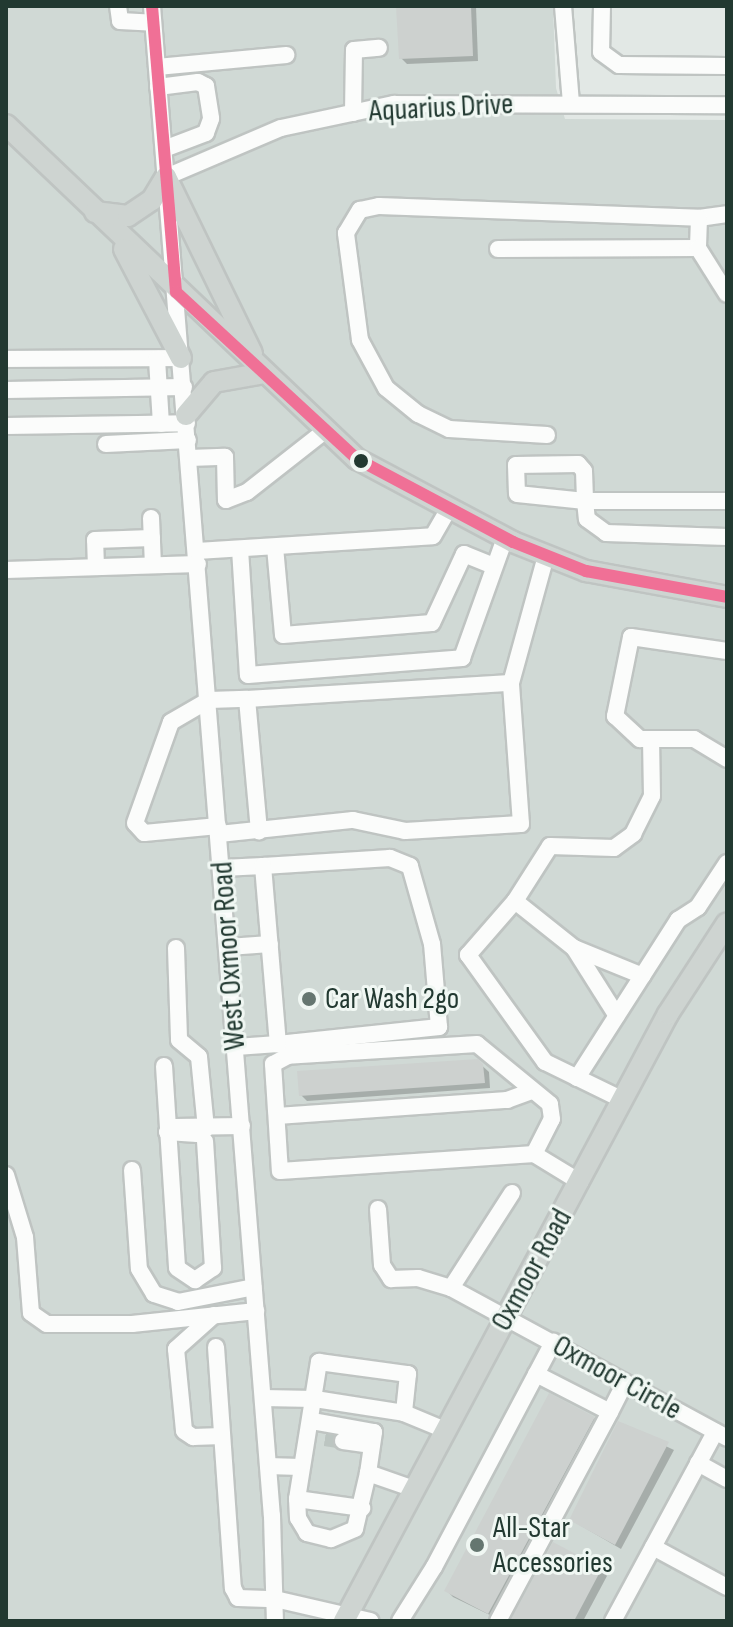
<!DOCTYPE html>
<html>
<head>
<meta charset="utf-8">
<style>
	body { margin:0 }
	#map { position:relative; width:733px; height:1627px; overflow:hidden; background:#e2e8e5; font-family:"Sofia Sans Condensed",sans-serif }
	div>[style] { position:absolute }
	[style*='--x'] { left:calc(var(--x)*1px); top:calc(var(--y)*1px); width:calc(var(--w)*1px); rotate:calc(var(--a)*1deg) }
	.built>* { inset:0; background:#d0d9d5 }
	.shadow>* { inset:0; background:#0003 }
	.building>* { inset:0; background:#cdd1cf }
	.minor-tunnel>* { height:16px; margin-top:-8px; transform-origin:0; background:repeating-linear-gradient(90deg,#bcc5c1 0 16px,transparent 0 24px) }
	.roads { filter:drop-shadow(2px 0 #bfc4c2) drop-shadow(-2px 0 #bfc4c2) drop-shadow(0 2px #bfc4c2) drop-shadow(0 -2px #bfc4c2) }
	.minor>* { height:16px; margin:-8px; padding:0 8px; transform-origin:8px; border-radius:8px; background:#fbfcfb }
	.major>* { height:20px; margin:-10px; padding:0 10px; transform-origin:10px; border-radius:10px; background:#ced4d1 }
	.bus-1>* { height:12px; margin:-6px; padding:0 6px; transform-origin:6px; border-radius:6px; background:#f07096 }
	.dots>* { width:22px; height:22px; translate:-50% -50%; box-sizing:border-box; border:4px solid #f0f7f3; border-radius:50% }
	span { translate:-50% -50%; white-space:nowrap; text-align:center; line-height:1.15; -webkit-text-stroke:6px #f0f7f3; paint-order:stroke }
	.street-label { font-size:30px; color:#223931 }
	.poi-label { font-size:30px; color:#223931 }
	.left { translate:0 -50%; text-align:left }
	.frame { position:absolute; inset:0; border:8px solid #223931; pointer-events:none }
</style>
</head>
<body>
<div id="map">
	<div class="built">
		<div style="clip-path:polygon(6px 6px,553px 6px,556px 88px,565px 119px,727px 120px,727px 1621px,6px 1621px)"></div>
	</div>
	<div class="shadow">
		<div style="clip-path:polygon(398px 6px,476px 6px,478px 61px,407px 64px,401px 58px)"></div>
		<div style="clip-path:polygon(477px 1061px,489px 1072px,490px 1088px,307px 1101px,301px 1095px)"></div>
		<div style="clip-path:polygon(594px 1418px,600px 1424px,496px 1618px,453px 1597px,447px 1591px)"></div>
		<div style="clip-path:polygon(619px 1424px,674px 1450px,621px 1549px,571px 1520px)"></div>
		<div style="clip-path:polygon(601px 1570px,607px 1576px,583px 1621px,513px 1621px)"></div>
	</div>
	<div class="building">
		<div style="clip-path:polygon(396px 6px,471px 6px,473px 56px,399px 59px)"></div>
		<div style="clip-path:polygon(478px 1059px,483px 1064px,485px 1083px,299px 1096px,297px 1071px)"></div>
		<div style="clip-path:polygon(549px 1393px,595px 1417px,488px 1614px,444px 1591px)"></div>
		<div style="clip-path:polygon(618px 1421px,669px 1442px,615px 1545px,569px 1520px)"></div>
		<div style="clip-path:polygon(553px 1542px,602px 1568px,574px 1621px,510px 1621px)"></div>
	</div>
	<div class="minor-tunnel">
		<div style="--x:325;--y:1438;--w:18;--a:9"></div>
	</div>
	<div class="roads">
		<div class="minor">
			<div style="--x:118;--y:6;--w:15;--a:82"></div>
			<div style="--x:120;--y:21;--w:33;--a:3"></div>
			<div style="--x:152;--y:6;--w:1515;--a:85.46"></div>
			<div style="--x:272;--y:1516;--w:105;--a:88.4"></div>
			<div style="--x:563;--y:6;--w:97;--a:85.3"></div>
			<div style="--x:602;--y:6;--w:46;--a:91.2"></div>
			<div style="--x:601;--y:52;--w:22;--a:36"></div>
			<div style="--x:619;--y:65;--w:108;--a:0.5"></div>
			<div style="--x:157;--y:67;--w:130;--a:-5.3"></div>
			<div style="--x:158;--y:87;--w:40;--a:-7.1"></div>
			<div style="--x:198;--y:82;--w:9;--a:27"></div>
			<div style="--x:206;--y:86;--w:33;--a:81"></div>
			<div style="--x:211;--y:119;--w:15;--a:110"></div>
			<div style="--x:206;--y:133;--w:45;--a:159.1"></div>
			<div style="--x:353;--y:113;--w:63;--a:-89.1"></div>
			<div style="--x:354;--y:50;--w:25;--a:-5"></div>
			<div style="--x:166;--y:177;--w:125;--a:-23.1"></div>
			<div style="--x:281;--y:128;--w:116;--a:-12"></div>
			<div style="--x:394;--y:104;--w:333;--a:0.2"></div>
			<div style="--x:699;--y:218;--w:28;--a:-8"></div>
			<div style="--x:498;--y:249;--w:200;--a:-0.3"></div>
			<div style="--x:6;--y:359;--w:175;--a:-0.3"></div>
			<div style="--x:157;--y:359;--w:65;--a:86.5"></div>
			<div style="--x:6;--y:390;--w:178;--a:-1"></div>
			<div style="--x:6;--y:426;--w:181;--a:-0.9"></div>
			<div style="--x:547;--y:435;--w:98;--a:-176.5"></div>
			<div style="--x:449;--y:429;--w:34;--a:-154"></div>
			<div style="--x:418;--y:414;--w:41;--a:-140.9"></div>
			<div style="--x:386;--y:388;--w:55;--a:-118.4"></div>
			<div style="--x:360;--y:340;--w:108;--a:-97.5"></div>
			<div style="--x:346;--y:233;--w:27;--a:-59"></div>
			<div style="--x:360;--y:210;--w:19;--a:-12"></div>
			<div style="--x:379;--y:206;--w:320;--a:2.1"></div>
			<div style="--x:699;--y:218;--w:30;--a:92"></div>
			<div style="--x:698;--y:248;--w:54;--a:57.8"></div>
			<div style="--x:106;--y:444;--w:82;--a:-2.8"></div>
			<div style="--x:189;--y:458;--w:36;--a:-2"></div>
			<div style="--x:225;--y:457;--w:43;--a:88.7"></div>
			<div style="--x:226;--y:500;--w:22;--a:-21"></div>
			<div style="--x:247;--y:492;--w:100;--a:-38.1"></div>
			<div style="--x:578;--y:464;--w:9;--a:49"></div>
			<div style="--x:584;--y:471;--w:30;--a:88"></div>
			<div style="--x:585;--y:501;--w:68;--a:-174.1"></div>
			<div style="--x:517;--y:494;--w:29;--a:-92"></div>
			<div style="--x:516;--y:465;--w:62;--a:-0.9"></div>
			<div style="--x:727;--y:501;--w:142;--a:180"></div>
			<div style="--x:585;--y:501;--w:18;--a:84"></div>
			<div style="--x:587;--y:519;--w:24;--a:36"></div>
			<div style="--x:606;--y:533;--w:121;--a:1.9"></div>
			<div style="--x:151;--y:518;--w:47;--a:87.6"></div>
			<div style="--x:275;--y:547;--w:88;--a:84.8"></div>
			<div style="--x:283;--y:635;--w:149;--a:-4.6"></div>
			<div style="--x:432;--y:623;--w:76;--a:-65.1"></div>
			<div style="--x:464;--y:554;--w:32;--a:22"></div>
			<div style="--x:240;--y:549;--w:126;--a:86.4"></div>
			<div style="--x:248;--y:675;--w:215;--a:-4.5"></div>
			<div style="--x:462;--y:658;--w:127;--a:-70.3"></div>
			<div style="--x:197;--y:551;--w:236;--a:-3.6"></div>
			<div style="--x:433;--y:536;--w:32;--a:-60"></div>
			<div style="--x:96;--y:567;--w:27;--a:-92"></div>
			<div style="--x:95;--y:540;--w:57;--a:-2"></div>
			<div style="--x:6;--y:570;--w:192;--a:-1.8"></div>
			<div style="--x:727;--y:651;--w:97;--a:-171.7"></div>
			<div style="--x:631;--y:637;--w:81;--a:101.4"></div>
			<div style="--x:615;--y:716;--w:34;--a:43"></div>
			<div style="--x:640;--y:739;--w:54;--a:0"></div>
			<div style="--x:694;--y:739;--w:39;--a:31"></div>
			<div style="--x:247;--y:699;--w:264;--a:-3.5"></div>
			<div style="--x:218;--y:826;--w:74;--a:174.6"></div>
			<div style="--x:144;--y:833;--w:13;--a:-132"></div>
			<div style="--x:135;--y:823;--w:107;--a:-70.4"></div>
			<div style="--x:171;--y:722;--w:44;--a:-30.1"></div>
			<div style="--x:209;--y:700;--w:38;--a:-2"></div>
			<div style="--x:247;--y:699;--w:133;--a:84.8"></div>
			<div style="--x:219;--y:834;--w:135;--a:-6"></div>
			<div style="--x:353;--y:820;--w:53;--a:11.9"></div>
			<div style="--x:405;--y:831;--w:116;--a:-3.5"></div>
			<div style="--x:521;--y:824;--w:141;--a:-94.1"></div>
			<div style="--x:511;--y:683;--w:132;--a:-74.6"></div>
			<div style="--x:222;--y:868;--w:41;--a:-2.8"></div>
			<div style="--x:515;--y:901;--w:75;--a:38.5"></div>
			<div style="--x:574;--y:948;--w:80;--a:57.7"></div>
			<div style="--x:228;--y:947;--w:42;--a:-4.1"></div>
			<div style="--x:176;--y:948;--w:92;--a:88.1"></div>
			<div style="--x:179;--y:1040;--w:26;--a:40"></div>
			<div style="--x:199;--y:1057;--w:72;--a:84.4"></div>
			<div style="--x:574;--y:948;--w:74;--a:22.1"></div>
			<div style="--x:236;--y:1047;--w:42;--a:-4.1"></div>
			<div style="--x:278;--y:1044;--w:19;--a:-6"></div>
			<div style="--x:297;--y:1042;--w:143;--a:-6"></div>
			<div style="--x:439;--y:1027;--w:83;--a:-94.8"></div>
			<div style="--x:432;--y:944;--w:81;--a:-105.8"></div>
			<div style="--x:410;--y:866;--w:22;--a:-158"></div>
			<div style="--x:390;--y:858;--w:127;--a:176.4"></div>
			<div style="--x:263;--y:866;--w:179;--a:85.2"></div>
			<div style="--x:164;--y:1066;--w:202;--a:86.3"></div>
			<div style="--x:177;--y:1268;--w:22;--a:34"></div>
			<div style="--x:195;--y:1280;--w:22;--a:-34"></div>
			<div style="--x:213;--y:1268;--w:127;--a:-93.6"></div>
			<div style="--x:577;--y:1078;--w:188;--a:-57.4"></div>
			<div style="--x:678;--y:920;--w:24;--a:-33"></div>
			<div style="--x:698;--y:907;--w:53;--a:-56.6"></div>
			<div style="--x:623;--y:1100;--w:87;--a:-154"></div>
			<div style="--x:545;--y:1062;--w:132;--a:-125.7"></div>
			<div style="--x:468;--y:955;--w:72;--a:-49"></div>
			<div style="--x:515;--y:901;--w:65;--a:-57.5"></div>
			<div style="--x:550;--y:846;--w:64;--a:1.8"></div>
			<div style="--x:614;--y:848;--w:24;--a:-36"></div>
			<div style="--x:633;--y:834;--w:42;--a:-63.4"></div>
			<div style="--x:652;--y:796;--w:57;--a:-91"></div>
			<div style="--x:277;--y:1116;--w:231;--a:-4"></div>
			<div style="--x:507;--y:1100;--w:27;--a:-20"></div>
			<div style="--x:201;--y:1129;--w:6;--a:129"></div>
			<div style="--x:197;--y:1134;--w:30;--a:-176"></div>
			<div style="--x:167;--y:1132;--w:9;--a:-32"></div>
			<div style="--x:175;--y:1127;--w:67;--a:-0.9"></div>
			<div style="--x:534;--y:1154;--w:39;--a:-63"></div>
			<div style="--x:552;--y:1119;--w:15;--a:-98"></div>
			<div style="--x:550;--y:1104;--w:94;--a:-140.6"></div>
			<div style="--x:477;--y:1044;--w:189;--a:176.4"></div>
			<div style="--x:288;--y:1056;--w:17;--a:152"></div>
			<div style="--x:273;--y:1064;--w:107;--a:86.3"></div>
			<div style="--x:280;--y:1171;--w:255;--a:-3.8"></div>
			<div style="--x:534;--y:1154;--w:54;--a:31.3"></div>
			<div style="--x:132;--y:1170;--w:99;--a:86"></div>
			<div style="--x:139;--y:1269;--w:29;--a:59"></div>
			<div style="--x:154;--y:1294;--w:25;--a:18"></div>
			<div style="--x:178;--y:1302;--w:77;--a:-11.2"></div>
			<div style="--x:6;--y:1175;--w:65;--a:73"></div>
			<div style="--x:25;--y:1237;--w:76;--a:85.5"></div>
			<div style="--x:31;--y:1313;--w:19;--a:35"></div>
			<div style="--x:47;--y:1324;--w:85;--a:0"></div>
			<div style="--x:132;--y:1324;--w:125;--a:-6"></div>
			<div style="--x:512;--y:1193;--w:113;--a:122.7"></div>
			<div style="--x:451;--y:1288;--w:314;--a:28.5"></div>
			<div style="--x:378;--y:1209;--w:56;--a:85.9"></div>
			<div style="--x:382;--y:1265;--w:17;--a:57"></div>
			<div style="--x:391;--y:1279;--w:27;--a:-2"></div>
			<div style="--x:418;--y:1278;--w:34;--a:17"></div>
			<div style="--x:214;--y:1315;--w:51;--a:138.2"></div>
			<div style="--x:176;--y:1349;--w:82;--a:84.4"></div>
			<div style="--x:184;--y:1431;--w:11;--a:34"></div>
			<div style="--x:193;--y:1437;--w:29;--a:-2"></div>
			<div style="--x:216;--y:1347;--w:242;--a:86"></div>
			<div style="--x:233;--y:1588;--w:11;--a:63"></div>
			<div style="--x:238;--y:1598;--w:37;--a:2"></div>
			<div style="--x:275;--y:1599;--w:98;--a:13"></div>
			<div style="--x:536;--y:1374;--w:83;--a:27.2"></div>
			<div style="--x:610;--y:1412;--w:33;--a:-63"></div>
			<div style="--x:263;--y:1398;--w:52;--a:1.1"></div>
			<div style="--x:315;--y:1399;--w:90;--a:8.9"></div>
			<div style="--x:312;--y:1421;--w:63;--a:10.1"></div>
			<div style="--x:374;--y:1432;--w:41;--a:98.3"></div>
			<div style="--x:343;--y:1441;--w:29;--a:8"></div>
			<div style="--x:698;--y:1463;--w:33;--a:29"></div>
			<div style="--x:268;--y:1466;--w:32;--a:2"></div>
			<div style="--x:414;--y:1489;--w:49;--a:-160.8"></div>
			<div style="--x:368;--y:1473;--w:57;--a:103.1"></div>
			<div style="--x:355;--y:1529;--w:26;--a:157"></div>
			<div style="--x:331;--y:1539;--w:25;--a:-166"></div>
			<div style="--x:307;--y:1533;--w:17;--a:-121"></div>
			<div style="--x:298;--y:1518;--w:19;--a:-93"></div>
			<div style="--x:297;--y:1499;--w:139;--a:-80.9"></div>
			<div style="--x:319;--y:1362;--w:90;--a:7.7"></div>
			<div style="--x:408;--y:1374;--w:39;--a:96"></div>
			<div style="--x:404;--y:1413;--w:44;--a:22.5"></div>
			<div style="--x:297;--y:1499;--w:66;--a:7.9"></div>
			<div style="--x:653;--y:1547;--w:84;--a:28.4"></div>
			<div style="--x:400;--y:1621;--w:64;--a:-57.8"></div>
			<div style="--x:434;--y:1567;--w:255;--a:-62.1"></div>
			<div style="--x:498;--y:1621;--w:237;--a:-61.8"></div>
			<div style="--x:613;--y:1621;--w:215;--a:-61.6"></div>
		</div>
		<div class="major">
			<div style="--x:6;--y:125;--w:485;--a:43.6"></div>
			<div style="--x:357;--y:459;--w:177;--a:28"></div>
			<div style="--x:513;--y:542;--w:79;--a:21.7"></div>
			<div style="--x:586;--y:571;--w:143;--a:10.4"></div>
			<div style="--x:166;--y:177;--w:196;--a:64"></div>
			<div style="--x:95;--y:212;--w:33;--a:7"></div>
			<div style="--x:128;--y:216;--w:29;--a:-34"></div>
			<div style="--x:152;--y:200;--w:27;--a:-59"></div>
			<div style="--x:124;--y:249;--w:123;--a:62.4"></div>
			<div style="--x:186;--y:415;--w:43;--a:-49.7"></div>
			<div style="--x:214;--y:382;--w:52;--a:-10"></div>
			<div style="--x:344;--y:1621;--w:688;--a:-61.91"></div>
			<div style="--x:668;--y:1014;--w:108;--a:-57"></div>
		</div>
	</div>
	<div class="bus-1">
		<div style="--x:152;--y:6;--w:287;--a:85.2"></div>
		<div style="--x:176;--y:292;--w:246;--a:42.7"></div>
		<div style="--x:357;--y:459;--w:177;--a:28"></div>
		<div style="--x:513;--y:542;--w:79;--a:21.7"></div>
		<div style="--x:586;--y:571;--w:143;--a:10.4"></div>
	</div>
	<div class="dots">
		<div style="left:361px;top:461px;background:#223931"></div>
		<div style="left:309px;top:999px;background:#657670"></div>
		<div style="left:477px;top:1545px;background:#657670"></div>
	</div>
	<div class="street-label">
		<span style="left:441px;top:108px;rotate:-3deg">Aquarius Drive</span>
		<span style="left:229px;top:956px;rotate:-94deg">West Oxmoor Road</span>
		<span style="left:532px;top:1270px;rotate:-61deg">Oxmoor Road</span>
		<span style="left:617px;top:1378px;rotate:29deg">Oxmoor Circle</span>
	</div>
	<div class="poi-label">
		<span class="left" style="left:325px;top:999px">Car Wash 2go</span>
		<span class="left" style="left:493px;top:1545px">All-Star<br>Accessories</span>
	</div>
	<div class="frame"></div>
</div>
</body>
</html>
